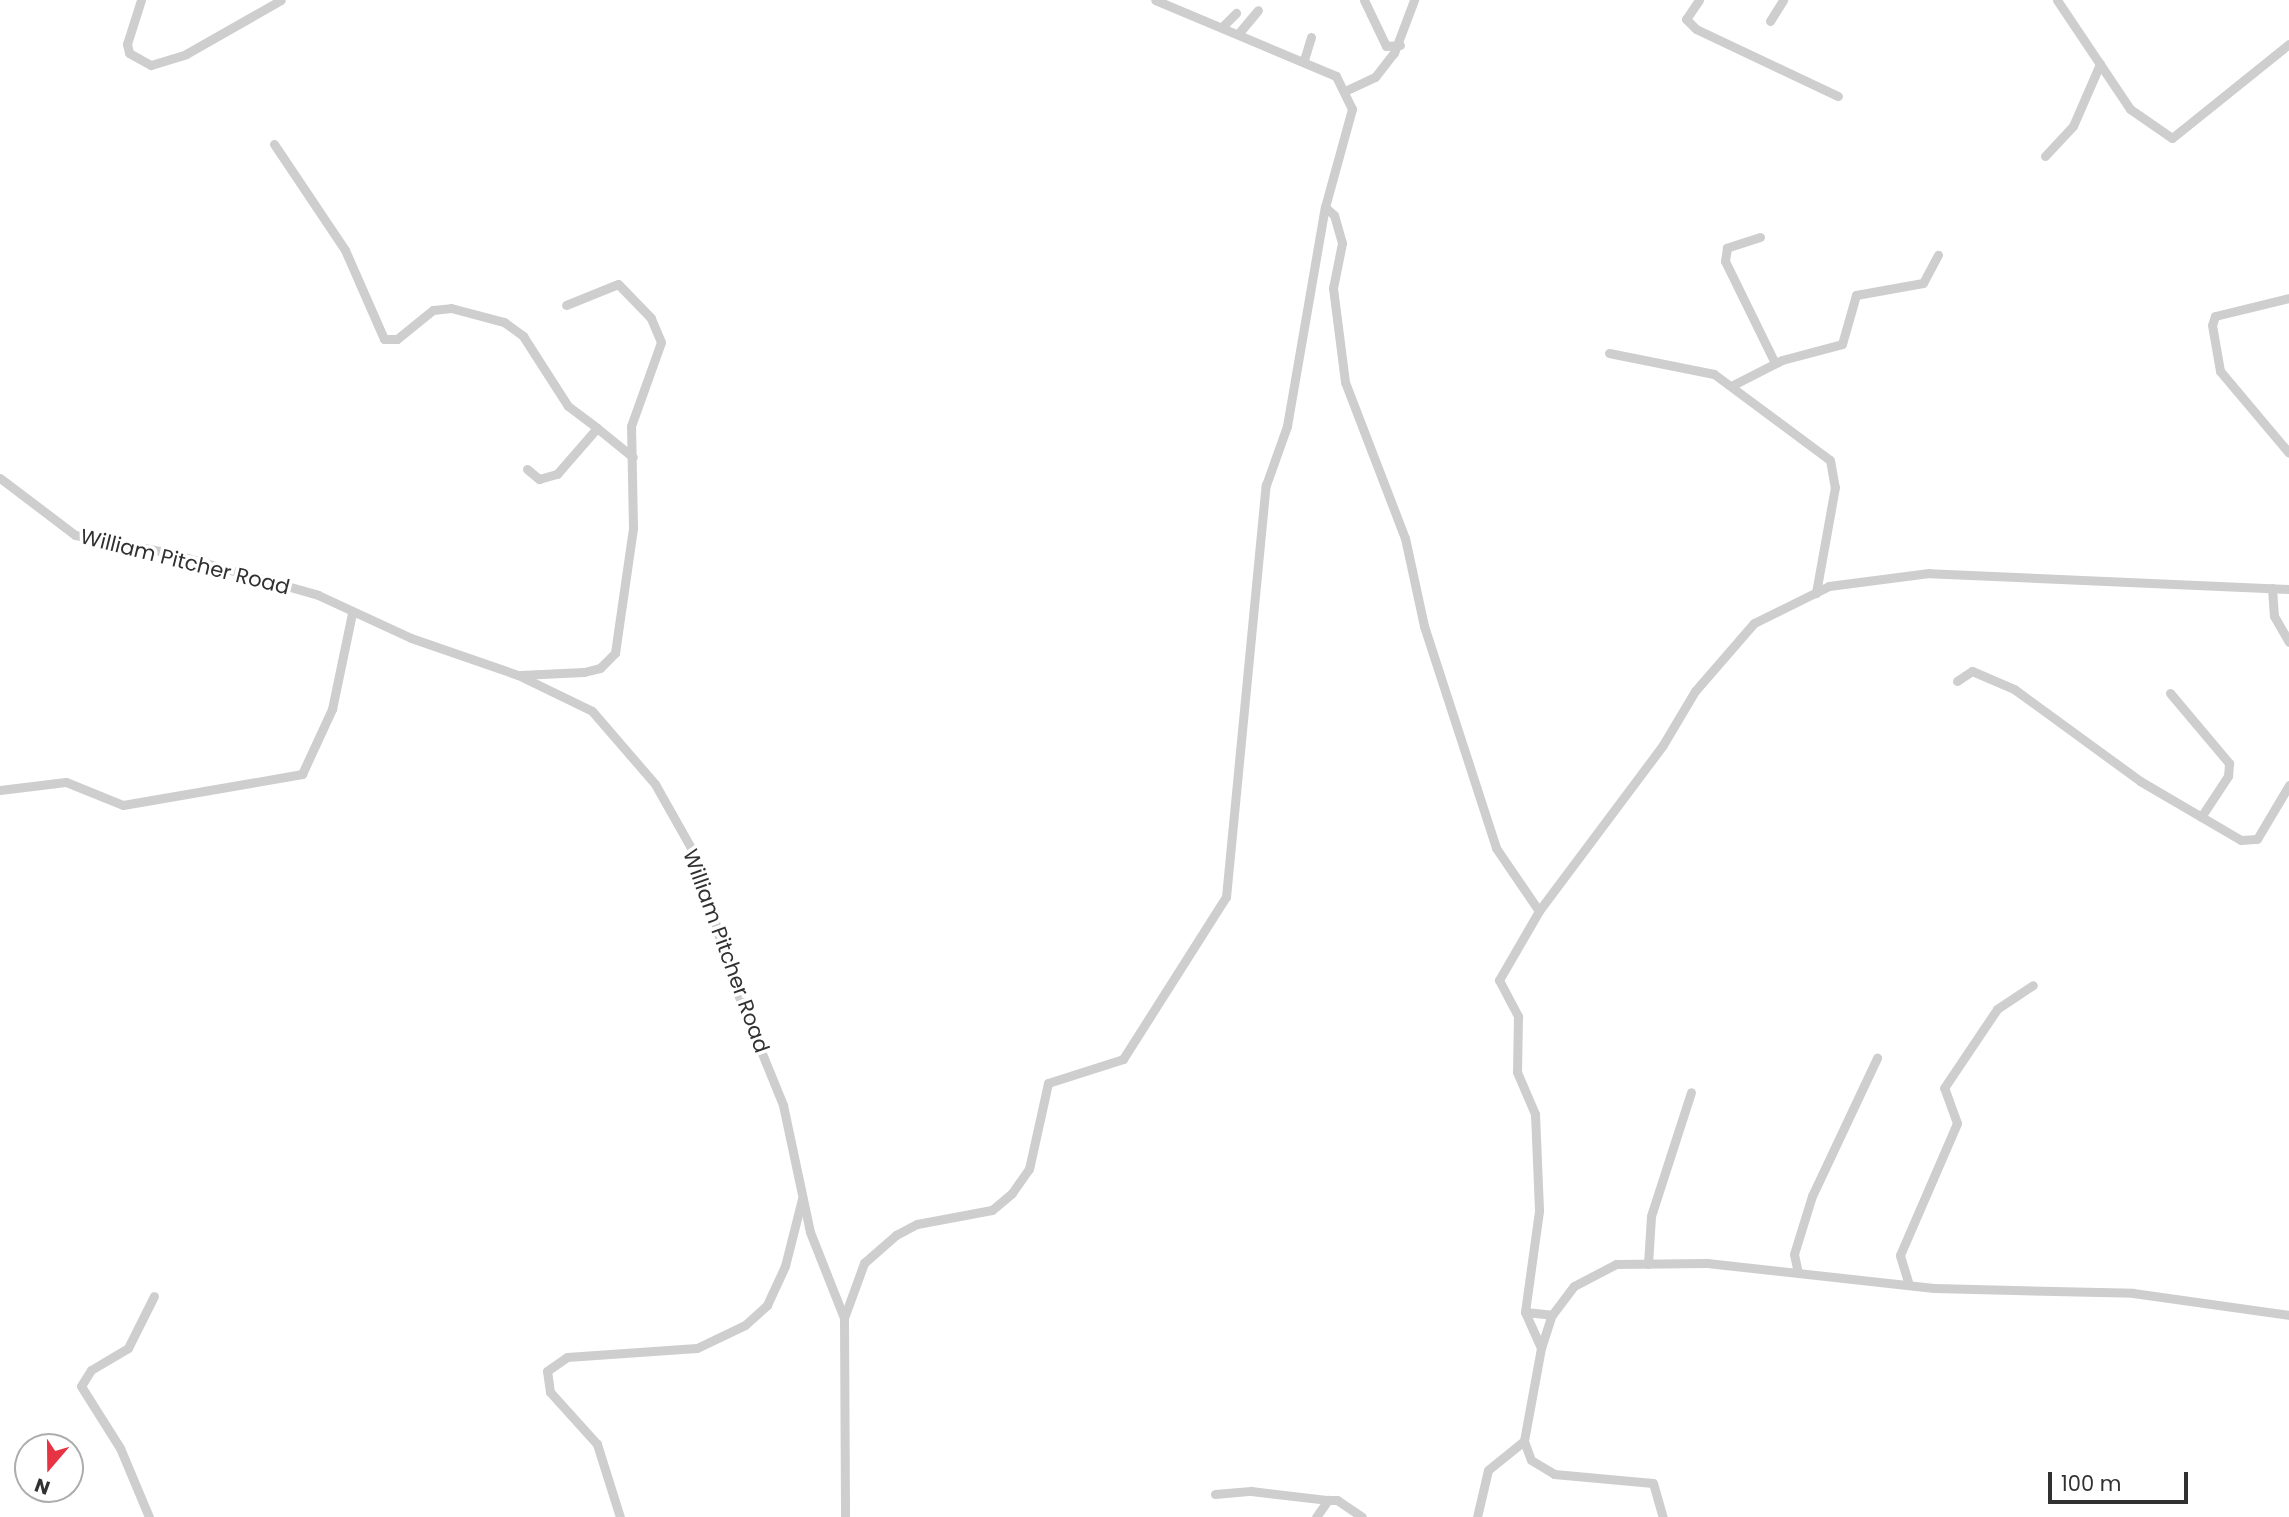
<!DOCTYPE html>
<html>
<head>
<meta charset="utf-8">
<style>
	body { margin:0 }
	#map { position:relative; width:2289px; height:1517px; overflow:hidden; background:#fff; font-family:Poppins,sans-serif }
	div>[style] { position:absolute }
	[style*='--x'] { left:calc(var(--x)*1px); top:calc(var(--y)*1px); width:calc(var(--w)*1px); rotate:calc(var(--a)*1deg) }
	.minor>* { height:9px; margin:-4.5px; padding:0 4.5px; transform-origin:4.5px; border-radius:4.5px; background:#cecece }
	span { translate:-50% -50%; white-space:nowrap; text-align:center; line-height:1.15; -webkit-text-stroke:7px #fff; paint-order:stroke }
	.street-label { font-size:21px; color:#313131 }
	.north { position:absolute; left:14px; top:1433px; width:70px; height:70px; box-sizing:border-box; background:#fff; border:2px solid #adadad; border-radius:50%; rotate:200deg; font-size:19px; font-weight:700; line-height:28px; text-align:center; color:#313131 }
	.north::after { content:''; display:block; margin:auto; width:24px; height:32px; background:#e73445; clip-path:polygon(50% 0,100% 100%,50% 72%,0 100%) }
	.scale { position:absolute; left:2048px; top:1472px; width:140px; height:32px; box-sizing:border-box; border:4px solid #313131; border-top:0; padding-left:9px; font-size:21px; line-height:24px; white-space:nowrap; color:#313131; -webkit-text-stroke:5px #fff; paint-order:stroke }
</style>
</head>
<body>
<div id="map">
	<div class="minor">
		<div style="--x:141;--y:0;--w:46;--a:107.7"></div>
		<div style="--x:127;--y:44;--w:9;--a:77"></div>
		<div style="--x:129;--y:53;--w:25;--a:29"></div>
		<div style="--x:151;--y:65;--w:37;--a:-17"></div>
		<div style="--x:186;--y:54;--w:109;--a:-29.6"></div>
		<div style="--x:1364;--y:0;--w:51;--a:64.4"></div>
		<div style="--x:1386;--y:46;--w:14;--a:-4"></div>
		<div style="--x:1699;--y:0;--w:23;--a:124"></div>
		<div style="--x:1686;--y:19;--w:14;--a:45"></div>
		<div style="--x:1696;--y:29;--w:157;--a:25.3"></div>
		<div style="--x:2057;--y:0;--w:131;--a:56.2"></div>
		<div style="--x:2130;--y:109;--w:51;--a:34.6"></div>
		<div style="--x:2172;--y:138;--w:150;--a:-38.8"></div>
		<div style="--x:1770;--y:21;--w:25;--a:-58"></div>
		<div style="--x:1222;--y:27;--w:20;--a:-45"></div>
		<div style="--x:1238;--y:34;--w:31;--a:-50"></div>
		<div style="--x:1304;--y:60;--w:24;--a:-73"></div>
		<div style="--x:1347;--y:90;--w:31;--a:-25"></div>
		<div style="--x:1375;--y:77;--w:31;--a:-52"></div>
		<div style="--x:1394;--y:53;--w:57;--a:-69.3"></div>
		<div style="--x:274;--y:144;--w:128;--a:56.2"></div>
		<div style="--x:345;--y:250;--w:97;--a:66.3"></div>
		<div style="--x:384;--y:339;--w:13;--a:0"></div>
		<div style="--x:397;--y:339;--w:46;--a:-38.9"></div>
		<div style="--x:433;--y:310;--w:18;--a:-6"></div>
		<div style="--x:451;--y:308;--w:55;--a:14.8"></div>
		<div style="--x:504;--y:322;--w:24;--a:36"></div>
		<div style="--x:523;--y:336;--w:83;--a:57.3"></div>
		<div style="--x:568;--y:406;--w:36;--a:37"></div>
		<div style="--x:2045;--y:156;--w:41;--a:-47"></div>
		<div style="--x:2073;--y:126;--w:68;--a:-66.5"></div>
		<div style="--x:1325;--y:207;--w:12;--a:42"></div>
		<div style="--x:1334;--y:215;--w:29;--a:74"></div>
		<div style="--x:1342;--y:243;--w:46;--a:101.3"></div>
		<div style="--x:1333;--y:288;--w:95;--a:82.7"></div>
		<div style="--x:1345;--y:382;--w:167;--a:69"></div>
		<div style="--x:1405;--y:538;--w:90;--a:77.8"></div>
		<div style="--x:1424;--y:626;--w:233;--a:72"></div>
		<div style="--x:1496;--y:848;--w:76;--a:55.7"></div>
		<div style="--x:1760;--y:237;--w:35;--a:162"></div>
		<div style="--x:1727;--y:248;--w:13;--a:99"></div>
		<div style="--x:1725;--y:261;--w:114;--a:63.9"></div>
		<div style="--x:2289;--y:298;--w:76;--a:166.3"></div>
		<div style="--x:2215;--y:316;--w:9;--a:108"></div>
		<div style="--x:2212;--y:325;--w:47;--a:80.1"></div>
		<div style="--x:2220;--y:371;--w:107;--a:49.9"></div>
		<div style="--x:1609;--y:353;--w:107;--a:11.3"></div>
		<div style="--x:1714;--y:374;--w:144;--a:36.6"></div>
		<div style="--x:1830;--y:460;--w:27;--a:80"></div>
		<div style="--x:1835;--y:487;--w:108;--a:100.2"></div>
		<div style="--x:1733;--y:385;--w:55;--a:-27"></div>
		<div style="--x:1782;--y:360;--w:62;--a:-14.9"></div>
		<div style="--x:1842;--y:344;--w:51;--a:-74.1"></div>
		<div style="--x:1856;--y:295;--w:68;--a:-10.2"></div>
		<div style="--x:1923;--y:283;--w:32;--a:-62"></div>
		<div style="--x:527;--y:469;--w:16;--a:40"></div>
		<div style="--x:539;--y:479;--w:19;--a:-16"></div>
		<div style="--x:557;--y:474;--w:61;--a:-49"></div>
		<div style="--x:597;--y:428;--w:46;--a:38.9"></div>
		<div style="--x:0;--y:478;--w:94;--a:37.2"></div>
		<div style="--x:75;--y:535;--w:97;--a:10.7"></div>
		<div style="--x:170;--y:553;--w:154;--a:15.8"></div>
		<div style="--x:318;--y:595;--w:102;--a:24.8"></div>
		<div style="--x:411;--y:638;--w:113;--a:19.1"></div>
		<div style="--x:518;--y:675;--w:82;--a:25.9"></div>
		<div style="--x:592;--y:711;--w:96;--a:49.2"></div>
		<div style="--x:655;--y:784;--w:90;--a:60.6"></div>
		<div style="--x:699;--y:862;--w:112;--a:75"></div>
		<div style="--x:728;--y:970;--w:146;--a:67.8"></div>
		<div style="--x:783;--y:1105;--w:130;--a:78"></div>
		<div style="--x:810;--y:1232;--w:92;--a:68.4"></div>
		<div style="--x:844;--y:1318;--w:199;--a:89.7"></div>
		<div style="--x:2272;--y:588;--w:28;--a:86"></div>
		<div style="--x:2274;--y:616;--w:30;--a:60"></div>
		<div style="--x:2289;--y:589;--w:360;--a:-177.5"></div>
		<div style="--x:1929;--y:573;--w:101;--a:172.6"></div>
		<div style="--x:1829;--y:586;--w:84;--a:153.7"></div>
		<div style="--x:1754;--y:623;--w:90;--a:130.9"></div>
		<div style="--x:1695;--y:691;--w:63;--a:120.7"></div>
		<div style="--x:1663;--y:745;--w:207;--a:126.8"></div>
		<div style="--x:1539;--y:911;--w:80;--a:120.1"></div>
		<div style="--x:1499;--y:980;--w:41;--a:62.2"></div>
		<div style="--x:1518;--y:1016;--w:56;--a:91"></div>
		<div style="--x:1517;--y:1072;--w:46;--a:66.8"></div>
		<div style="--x:1535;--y:1114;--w:97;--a:87.6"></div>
		<div style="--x:1539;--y:1211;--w:102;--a:97.9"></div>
		<div style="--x:1525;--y:1312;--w:39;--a:66"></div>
		<div style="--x:1541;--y:1348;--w:35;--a:-72"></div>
		<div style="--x:1552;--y:1315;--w:36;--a:-53"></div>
		<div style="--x:1574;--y:1286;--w:47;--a:-27.6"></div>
		<div style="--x:1616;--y:1264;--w:91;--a:-0.6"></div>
		<div style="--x:1707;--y:1263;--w:228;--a:6.3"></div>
		<div style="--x:1934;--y:1288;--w:199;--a:1.4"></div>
		<div style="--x:2133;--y:1293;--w:158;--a:8"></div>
		<div style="--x:520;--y:675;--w:64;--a:-2.7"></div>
		<div style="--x:584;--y:672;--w:16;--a:-14"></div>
		<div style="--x:600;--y:668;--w:21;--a:-45"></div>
		<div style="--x:615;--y:653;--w:126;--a:-81.8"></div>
		<div style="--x:633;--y:528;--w:102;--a:-91.1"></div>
		<div style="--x:631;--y:426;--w:89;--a:-70.3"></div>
		<div style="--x:661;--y:342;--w:26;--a:-113"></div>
		<div style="--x:651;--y:318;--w:47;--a:-134.1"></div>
		<div style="--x:618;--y:284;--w:56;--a:158"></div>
		<div style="--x:1957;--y:681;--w:18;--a:-34"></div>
		<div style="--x:1972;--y:671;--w:46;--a:23.2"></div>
		<div style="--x:2014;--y:689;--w:156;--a:36.1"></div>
		<div style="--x:2140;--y:781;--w:117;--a:30.3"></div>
		<div style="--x:2241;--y:840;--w:16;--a:-4"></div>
		<div style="--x:2257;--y:839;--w:63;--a:-59.3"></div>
		<div style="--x:2170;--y:693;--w:92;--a:49.9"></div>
		<div style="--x:2229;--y:763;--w:13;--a:94"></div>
		<div style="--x:2228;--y:776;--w:49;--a:123.4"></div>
		<div style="--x:0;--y:790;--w:66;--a:-6.9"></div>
		<div style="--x:66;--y:782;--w:61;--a:22"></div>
		<div style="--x:123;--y:805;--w:182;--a:-9.8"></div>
		<div style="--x:302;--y:774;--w:72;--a:-65.2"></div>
		<div style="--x:332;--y:709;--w:98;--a:-78.2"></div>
		<div style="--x:1648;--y:1264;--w:48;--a:-86.4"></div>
		<div style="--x:1651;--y:1216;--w:130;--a:-72.1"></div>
		<div style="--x:1798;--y:1273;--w:19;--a:-102"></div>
		<div style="--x:1794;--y:1254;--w:61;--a:-72.8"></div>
		<div style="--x:1812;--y:1196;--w:153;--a:-64.8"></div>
		<div style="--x:1909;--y:1285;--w:31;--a:-107"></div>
		<div style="--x:1900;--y:1255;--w:144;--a:-66.6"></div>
		<div style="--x:1957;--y:1123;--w:37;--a:-110"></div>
		<div style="--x:1944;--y:1088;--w:95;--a:-56.1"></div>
		<div style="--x:1997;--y:1009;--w:43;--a:-33.7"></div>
		<div style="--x:1525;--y:1312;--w:27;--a:6"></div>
		<div style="--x:844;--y:1318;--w:59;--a:-70"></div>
		<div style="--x:864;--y:1263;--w:43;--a:-41.2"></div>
		<div style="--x:896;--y:1235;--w:24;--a:-28"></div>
		<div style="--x:917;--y:1224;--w:76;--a:-10.6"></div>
		<div style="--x:992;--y:1210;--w:26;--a:-40"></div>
		<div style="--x:1012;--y:1193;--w:29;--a:-55"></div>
		<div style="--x:1029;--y:1169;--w:88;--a:-77.5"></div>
		<div style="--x:1048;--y:1083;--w:79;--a:-17.7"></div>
		<div style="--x:1123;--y:1059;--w:192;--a:-57.6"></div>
		<div style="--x:1226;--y:897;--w:414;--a:-84.5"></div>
		<div style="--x:1266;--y:485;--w:63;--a:-70.4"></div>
		<div style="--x:1287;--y:426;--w:222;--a:-80.2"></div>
		<div style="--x:1325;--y:207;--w:102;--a:-74.6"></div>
		<div style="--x:1352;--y:109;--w:37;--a:-116"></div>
		<div style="--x:1336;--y:76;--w:196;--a:-157.2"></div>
		<div style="--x:1541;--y:1348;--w:95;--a:100.4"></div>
		<div style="--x:1524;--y:1441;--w:20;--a:70"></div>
		<div style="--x:1531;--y:1460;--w:27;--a:31"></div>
		<div style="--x:1554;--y:1474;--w:99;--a:5.2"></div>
		<div style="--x:1653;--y:1483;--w:35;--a:74"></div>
		<div style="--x:1215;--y:1494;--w:36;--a:-5"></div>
		<div style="--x:1251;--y:1491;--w:78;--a:6.7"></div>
		<div style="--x:149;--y:1517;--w:75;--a:-112.8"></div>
		<div style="--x:120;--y:1448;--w:73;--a:-122.2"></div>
		<div style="--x:81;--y:1386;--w:19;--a:-58"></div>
		<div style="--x:91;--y:1370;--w:43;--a:-30.7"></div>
		<div style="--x:128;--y:1348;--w:58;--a:-63.4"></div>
		<div style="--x:620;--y:1517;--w:77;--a:-107.5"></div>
		<div style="--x:597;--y:1444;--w:70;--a:-132.1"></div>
		<div style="--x:550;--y:1392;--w:21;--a:-98"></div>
		<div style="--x:547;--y:1371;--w:24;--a:-35"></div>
		<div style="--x:567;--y:1357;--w:130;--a:-4"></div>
		<div style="--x:697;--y:1348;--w:53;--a:-25.6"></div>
		<div style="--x:745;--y:1325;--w:30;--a:-42"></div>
		<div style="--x:767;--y:1305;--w:43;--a:-65.2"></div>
		<div style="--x:785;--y:1266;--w:69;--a:-75.8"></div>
		<div style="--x:1316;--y:1517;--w:21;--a:-55"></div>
		<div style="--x:1328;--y:1500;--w:9;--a:0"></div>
		<div style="--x:1337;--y:1500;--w:30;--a:34"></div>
		<div style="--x:1477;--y:1517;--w:48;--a:-76.8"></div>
		<div style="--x:1488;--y:1470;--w:46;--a:-38.9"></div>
	</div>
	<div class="street-label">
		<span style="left:185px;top:562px;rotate:14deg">William Pitcher Road</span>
		<span style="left:726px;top:951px;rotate:70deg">William Pitcher Road</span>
	</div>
	<div class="north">N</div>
	<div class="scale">100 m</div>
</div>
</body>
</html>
